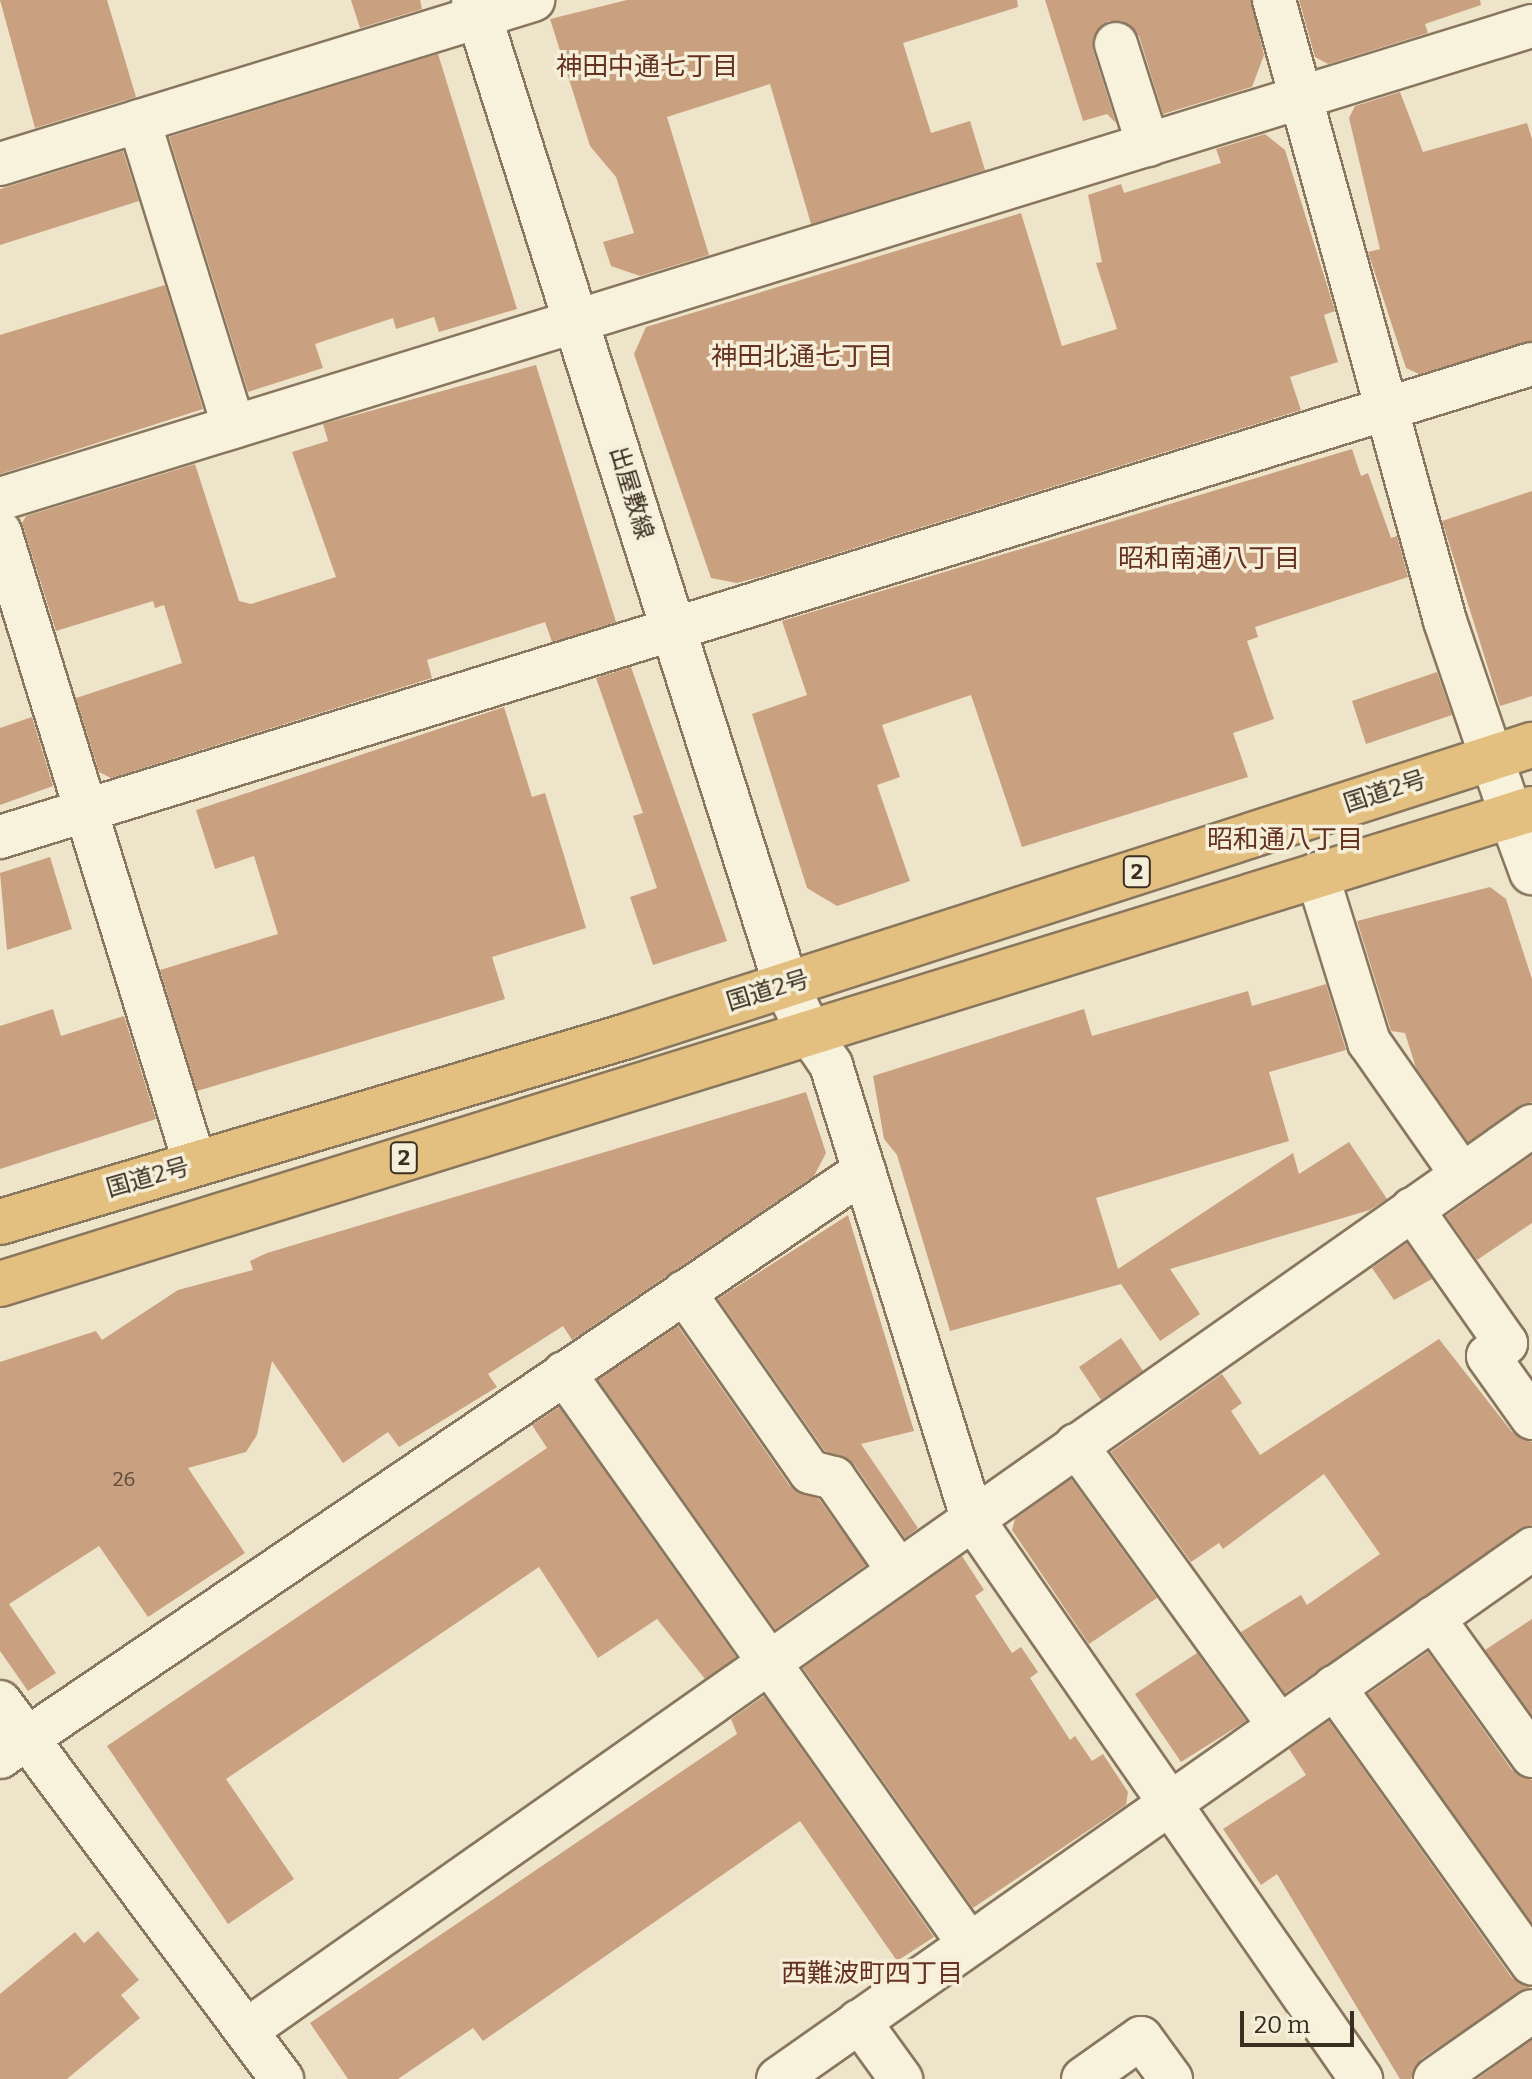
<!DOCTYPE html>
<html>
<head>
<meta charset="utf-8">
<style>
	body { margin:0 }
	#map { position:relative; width:1532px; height:2079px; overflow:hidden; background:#ede4c9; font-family:Bitter,"Noto Sans JP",serif }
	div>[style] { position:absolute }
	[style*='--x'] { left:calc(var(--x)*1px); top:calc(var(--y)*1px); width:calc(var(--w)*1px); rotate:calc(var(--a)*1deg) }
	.building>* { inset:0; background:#caa180 }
	.roads { filter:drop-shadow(2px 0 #89765e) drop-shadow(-2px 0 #89765e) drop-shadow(0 2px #89765e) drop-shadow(0 -2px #89765e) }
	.minor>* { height:42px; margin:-21px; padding:0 21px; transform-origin:21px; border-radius:21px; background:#f8f1dc }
	.tertiary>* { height:44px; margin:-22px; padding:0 22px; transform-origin:22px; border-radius:22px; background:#f8f1dc }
	.trunk>* { height:44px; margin:-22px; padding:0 22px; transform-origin:22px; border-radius:22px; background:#e3c080 }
	span { translate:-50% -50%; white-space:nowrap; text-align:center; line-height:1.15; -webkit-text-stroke:7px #f5eed8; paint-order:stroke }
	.number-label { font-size:20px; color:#5e4b39 }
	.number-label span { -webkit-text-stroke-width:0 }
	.shield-label span { padding:2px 6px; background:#f5eed8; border:2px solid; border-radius:6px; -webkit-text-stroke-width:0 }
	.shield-label { font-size:22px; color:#3a2e21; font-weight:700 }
	.street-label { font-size:24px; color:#3a2e21 }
	.neighbourhood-label { font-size:26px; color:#653222 }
	.scale { position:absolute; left:1240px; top:2011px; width:114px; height:36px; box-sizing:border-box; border:4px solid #3a2e21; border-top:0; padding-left:10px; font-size:24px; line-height:28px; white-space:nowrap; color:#3a2e21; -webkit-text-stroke:6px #f5eed8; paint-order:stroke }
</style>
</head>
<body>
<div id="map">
	<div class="building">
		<div style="clip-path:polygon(0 0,107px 0,136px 97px,35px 128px)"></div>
		<div style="clip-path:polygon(351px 0,420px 0,422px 9px,360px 28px)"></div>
		<div style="clip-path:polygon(627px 0,1017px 0,1018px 7px,903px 43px,931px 133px,970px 121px,985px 170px,811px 224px,770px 84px,667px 117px,709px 255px,640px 276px,611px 266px,603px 242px,634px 233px,616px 177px,590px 146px,550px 19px)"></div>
		<div style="clip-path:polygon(1045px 0,1251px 0,1264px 55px,1252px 87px,1163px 114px,1139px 36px,1122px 21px,1108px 21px,1093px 38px,1093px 50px,1116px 123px,1107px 114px,1083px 121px)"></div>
		<div style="clip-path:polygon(1299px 0,1480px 0,1481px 5px,1425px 24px,1428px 33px,1328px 64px,1315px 57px)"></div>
		<div style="clip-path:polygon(438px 54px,517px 309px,439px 332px,434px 317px,396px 329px,393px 318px,315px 344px,323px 368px,248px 392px,169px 137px)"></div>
		<div style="clip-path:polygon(1400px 92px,1423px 152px,1527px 123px,1532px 139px,1532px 341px,1419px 374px,1406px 368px,1368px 252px,1380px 249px,1349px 118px,1355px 106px)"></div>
		<div style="clip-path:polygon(1265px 134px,1285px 150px,1335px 311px,1324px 315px,1338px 362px,1290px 377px,1301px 410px,767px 575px,737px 583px,711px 578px,634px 354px,646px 327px,1021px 213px,1062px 346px,1117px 329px,1096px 263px,1102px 262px,1088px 195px,1121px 184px,1124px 193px,1221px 163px,1216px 149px)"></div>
		<div style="clip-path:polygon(123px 151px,139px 201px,0 245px,0 189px)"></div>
		<div style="clip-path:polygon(165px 285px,203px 409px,0 474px,0 335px)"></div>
		<div style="clip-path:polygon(536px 365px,616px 622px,552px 642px,545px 622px,427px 660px,432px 678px,111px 778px,99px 772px,76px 698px,182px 663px,164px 605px,155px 608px,153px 601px,56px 631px,22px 523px,26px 516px,195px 464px,239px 601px,251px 604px,336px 577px,292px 452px,328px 441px,323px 424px)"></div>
		<div style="clip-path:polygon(1352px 449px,1361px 476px,1368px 473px,1391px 538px,1397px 536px,1408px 577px,1255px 627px,1258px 637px,1247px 641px,1274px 719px,1233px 733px,1248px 777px,1022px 847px,971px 695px,882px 725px,900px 777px,877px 785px,910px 881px,837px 906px,807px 888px,752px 714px,807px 695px,782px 621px)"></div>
		<div style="clip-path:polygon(1532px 491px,1532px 696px,1500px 706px,1442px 521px)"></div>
		<div style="clip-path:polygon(631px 667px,727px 941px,653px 965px,630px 897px,657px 888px,633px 816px,643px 813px,596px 678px)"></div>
		<div style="clip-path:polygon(1437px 672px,1452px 715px,1366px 744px,1352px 701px)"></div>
		<div style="clip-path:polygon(504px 707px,532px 797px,545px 793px,586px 928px,492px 957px,505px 999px,197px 1091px,160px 970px,278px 934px,254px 856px,215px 869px,196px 810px)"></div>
		<div style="clip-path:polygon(32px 717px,53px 786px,0 805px,0 728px)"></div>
		<div style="clip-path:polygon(50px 857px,72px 929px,7px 950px,0 873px)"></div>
		<div style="clip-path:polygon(1490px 887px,1506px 899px,1532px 979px,1532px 1102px,1468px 1142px,1416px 1068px,1405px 1033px,1391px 1031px,1357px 921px)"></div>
		<div style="clip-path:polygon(1326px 984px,1346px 1050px,1269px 1072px,1289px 1141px,1096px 1198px,1118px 1269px,1293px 1153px,1299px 1174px,1349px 1142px,1387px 1199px,1370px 1210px,1170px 1269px,1200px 1314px,1160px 1341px,1121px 1284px,950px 1331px,897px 1155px,884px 1139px,873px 1076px,1084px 1009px,1092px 1036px,1248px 991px,1252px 1006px)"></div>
		<div style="clip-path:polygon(53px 1009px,61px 1036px,124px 1016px,156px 1119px,0 1169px,0 1026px)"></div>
		<div style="clip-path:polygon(806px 1092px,826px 1153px,814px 1176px,572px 1340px,563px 1326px,488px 1374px,497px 1387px,399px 1447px,388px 1432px,343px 1463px,272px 1361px,257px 1435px,246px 1452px,188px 1468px,245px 1553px,148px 1617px,99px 1546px,9px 1604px,56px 1673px,28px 1691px,0 1651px,0 1362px,96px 1331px,102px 1340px,178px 1290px,253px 1270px,250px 1261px,267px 1253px)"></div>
		<div style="clip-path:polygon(1532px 1155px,1532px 1223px,1477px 1260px,1446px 1216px)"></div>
		<div style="clip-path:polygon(848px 1215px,914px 1431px,861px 1444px,918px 1528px,905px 1538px,854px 1464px,825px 1451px,718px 1299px)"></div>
		<div style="clip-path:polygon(1407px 1243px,1432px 1279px,1394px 1300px,1372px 1268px)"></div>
		<div style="clip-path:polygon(678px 1326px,790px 1486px,819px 1499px,866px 1565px,775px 1629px,598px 1380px)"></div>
		<div style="clip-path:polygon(1121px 1338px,1143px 1371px,1101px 1400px,1079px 1367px)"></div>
		<div style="clip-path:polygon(1439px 1339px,1512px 1432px,1532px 1442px,1532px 1525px,1285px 1693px,1241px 1632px,1301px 1595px,1307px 1605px,1380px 1554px,1324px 1474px,1223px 1549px,1219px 1543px,1191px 1562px,1111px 1452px,1222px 1374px,1242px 1403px,1231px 1411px,1260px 1455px)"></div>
		<div style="clip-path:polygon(559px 1407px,736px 1657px,705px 1679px,657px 1619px,598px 1658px,539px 1567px,226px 1779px,294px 1879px,228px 1924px,107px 1746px,547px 1448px,532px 1425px)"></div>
		<div style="clip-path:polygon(1071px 1479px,1157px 1598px,1089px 1644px,1012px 1530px,1015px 1519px)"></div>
		<div style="clip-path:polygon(962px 1556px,984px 1590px,975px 1596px,1012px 1653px,1021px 1647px,1038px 1672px,1030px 1678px,1070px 1740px,1075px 1736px,1092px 1761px,1103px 1754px,1128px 1792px,1126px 1805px,973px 1908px,803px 1668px)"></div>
		<div style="clip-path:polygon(1532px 1619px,1532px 1715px,1485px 1650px)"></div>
		<div style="clip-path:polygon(1428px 1652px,1512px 1770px,1532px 1780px,1532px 1923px,1368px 1694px)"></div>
		<div style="clip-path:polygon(1197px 1653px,1246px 1721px,1181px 1762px,1135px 1694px)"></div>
		<div style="clip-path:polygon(764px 1696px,934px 1937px,897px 1961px,800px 1821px,483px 2041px,473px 2028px,398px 2079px,348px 2079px,310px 2023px,737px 1734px,731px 1719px)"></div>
		<div style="clip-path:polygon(1329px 1721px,1512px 1978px,1530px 1987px,1421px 2059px,1411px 2079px,1400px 2079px,1277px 1874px,1261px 1885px,1223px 1829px,1306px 1775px,1289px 1749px)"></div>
		<div style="clip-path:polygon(98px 1931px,139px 1980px,121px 1995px,140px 2018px,67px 2079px,0 2079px,0 1994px,75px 1932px,84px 1943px)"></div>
		<div style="clip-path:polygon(1532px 2040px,1532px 2079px,1477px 2079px)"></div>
	</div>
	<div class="roads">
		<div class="minor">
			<div style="--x:1274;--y:0;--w:644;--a:74.6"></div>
			<div style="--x:1445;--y:621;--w:205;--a:71.2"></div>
			<div style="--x:1116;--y:44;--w:106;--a:72.4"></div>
			<div style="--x:139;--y:121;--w:320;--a:72.8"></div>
			<div style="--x:0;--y:164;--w:558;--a:-17.1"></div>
			<div style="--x:0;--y:499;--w:1603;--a:-17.16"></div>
			<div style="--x:0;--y:532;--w:661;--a:72.85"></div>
			<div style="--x:0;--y:837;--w:1603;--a:-17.16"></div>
			<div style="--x:1317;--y:874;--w:176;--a:72.8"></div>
			<div style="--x:1369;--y:1042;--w:162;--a:55"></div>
			<div style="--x:808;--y:1031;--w:41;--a:55.9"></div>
			<div style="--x:831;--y:1065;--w:474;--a:72.7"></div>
			<div style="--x:972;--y:1518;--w:683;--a:55.26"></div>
			<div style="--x:1412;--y:1209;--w:164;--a:55"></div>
			<div style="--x:1506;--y:1343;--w:22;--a:144"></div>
			<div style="--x:1488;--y:1356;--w:76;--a:54.6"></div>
			<div style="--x:684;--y:1292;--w:220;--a:55"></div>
			<div style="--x:810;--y:1472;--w:25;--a:14"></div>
			<div style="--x:834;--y:1478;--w:112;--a:55.2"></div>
			<div style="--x:564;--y:1373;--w:700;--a:54.65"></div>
			<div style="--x:1076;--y:1445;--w:346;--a:54.1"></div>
			<div style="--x:1433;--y:1618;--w:170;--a:54.3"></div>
			<div style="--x:1334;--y:1687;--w:340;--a:54.4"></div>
			<div style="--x:0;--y:1702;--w:471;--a:53.2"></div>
			<div style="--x:0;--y:1757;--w:1044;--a:-34.15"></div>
			<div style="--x:859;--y:2021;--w:72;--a:54.1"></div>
			<div style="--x:247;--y:2030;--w:1571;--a:-35.13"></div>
			<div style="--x:778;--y:2079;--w:922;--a:-35.1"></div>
			<div style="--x:1083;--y:2079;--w:71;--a:-35.3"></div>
			<div style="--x:1141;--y:2038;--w:51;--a:53.8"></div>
			<div style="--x:1435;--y:2079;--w:118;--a:-35"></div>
		</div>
		<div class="tertiary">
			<div style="--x:474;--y:0;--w:1033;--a:72.42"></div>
			<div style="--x:786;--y:985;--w:51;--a:64.4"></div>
			<div style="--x:1511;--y:815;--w:61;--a:69.8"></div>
		</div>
		<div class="trunk">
			<div style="--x:0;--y:1222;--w:654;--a:-16.52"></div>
			<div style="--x:627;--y:1036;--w:951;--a:-17.83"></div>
			<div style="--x:0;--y:1284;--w:1604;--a:-17.23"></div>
		</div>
	</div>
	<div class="number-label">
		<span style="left:124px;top:1479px">26</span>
	</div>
	<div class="shield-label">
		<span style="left:1137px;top:872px">2</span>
		<span style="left:404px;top:1158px">2</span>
	</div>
	<div class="street-label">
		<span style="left:631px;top:493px;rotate:73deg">出屋敷線</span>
		<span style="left:1385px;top:792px;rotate:-18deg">国道2号</span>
		<span style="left:768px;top:991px;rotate:-17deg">国道2号</span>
		<span style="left:148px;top:1178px;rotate:-16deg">国道2号</span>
	</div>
	<div class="neighbourhood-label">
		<span style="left:647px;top:67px">神田中通七丁目</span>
		<span style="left:802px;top:357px">神田北通七丁目</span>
		<span style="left:1209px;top:559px">昭和南通八丁目</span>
		<span style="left:1285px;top:840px">昭和通八丁目</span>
		<span style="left:872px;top:1974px">西難波町四丁目</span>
	</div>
	<div class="scale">20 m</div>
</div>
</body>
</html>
